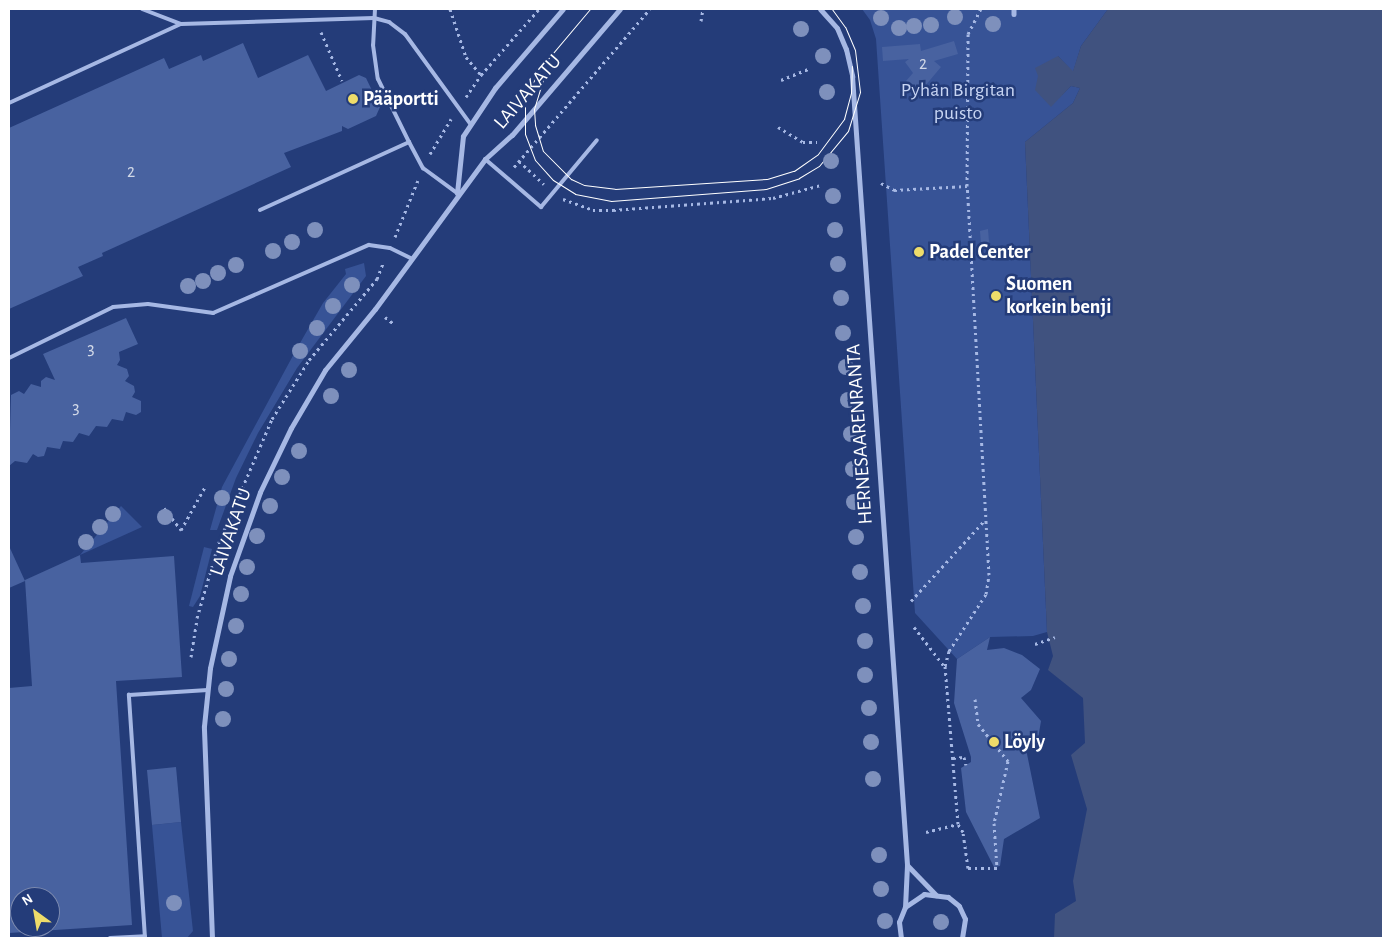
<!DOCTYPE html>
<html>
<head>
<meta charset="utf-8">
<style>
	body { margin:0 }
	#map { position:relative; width:1392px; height:947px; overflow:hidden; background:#243c79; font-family:"Alegreya Sans",sans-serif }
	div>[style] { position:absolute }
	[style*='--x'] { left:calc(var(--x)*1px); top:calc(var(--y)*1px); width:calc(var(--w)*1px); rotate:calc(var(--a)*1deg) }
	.green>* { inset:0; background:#375396 }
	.water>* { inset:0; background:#40527f }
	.building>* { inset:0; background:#4862a0 }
	.path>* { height:3px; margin-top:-1.5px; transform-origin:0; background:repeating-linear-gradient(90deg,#a6b8e4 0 2.5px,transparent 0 6.5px) }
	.service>* { height:4px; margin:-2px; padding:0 2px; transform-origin:2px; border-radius:2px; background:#a6b8e4 }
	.pedestrian>* { height:4.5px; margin:-2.25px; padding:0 2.25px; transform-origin:2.25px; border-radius:2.25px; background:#a6b8e4 }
	.minor>* { height:5px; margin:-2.5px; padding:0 2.5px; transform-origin:2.5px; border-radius:2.5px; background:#a6b8e4 }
	.tram>* { height:1px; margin:-0.5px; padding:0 0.5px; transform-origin:0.5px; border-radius:0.5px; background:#fff }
	.trees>* { width:16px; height:16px; margin:-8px; border-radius:50%; background:#7e90bc }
	.dots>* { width:14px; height:14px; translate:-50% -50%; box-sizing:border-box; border:2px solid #243c79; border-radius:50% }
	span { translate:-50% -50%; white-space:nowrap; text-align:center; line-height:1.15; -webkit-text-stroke:5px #243c79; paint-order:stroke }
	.number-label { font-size:18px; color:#d1d8e7 }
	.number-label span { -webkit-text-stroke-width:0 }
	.park-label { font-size:20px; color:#c8d5f3 }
	.street-label { font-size:20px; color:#fff }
	.poi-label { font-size:20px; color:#fff; font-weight:700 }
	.left { translate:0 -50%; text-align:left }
	.frame { position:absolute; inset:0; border:10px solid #fff; pointer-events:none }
	.north { position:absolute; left:10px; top:887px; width:50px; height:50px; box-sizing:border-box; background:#243c79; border:1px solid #7c8aaf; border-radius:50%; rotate:328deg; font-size:14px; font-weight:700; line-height:20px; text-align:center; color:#fff }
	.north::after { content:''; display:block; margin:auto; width:18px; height:22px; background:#eedc6a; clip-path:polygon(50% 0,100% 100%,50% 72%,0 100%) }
</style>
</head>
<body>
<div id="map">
	<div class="green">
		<div style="clip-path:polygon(862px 9px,1108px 9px,1081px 46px,1073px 72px,1058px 56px,1062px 95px,1071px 86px,1080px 88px,1073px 103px,1025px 142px,1047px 632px,1033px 636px,990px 637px,957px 659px,915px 613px,876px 39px,870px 20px)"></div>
		<div style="clip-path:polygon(364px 263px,366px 276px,297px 368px,258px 433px,236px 478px,217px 530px,210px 530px,222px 487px,296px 350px,323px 303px,346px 274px,345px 269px)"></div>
		<div style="clip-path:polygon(121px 506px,142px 527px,80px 555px)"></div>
		<div style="clip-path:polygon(204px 547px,212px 549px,200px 596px,193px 607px,189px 606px)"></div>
		<div style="clip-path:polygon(181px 822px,193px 931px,187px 938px,162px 938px,152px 825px)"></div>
	</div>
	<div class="water">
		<div style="clip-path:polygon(1108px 9px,1383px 9px,1383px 938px,1054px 938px,1055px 914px,1076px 901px,1073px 881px,1087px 809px,1071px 755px,1085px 743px,1083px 698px,1048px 670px,1053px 656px,1047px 632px,1025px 142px,1073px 103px,1080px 88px,1071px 86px,1051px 107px,1035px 90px,1038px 76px,1035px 68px,1058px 56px,1073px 71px,1081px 46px)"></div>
	</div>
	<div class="building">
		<div style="clip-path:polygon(954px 41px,958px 54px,934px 61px,941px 67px,920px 92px,906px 81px,913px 73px,905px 62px,909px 59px,883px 61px,882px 47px,920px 44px,921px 51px)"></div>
		<div style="clip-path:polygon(243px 43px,258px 78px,308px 55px,326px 91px,359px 75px,366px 78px,380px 107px,376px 116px,348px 129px,342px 126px,342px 131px,284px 153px,291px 167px,102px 253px,103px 256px,78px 267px,83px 276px,9px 309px,9px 128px,164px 58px,169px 69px,201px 55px,203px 61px)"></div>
		<div style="clip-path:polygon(988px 229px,989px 242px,981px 244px,980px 231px)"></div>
		<div style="clip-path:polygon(126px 318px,138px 344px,119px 352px,120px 360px,117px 365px,127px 369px,129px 376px,125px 381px,134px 386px,135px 392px,132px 397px,141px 401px,141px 412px,136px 415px,126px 412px,123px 421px,112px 419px,107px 427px,96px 426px,89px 436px,79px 433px,73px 442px,63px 441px,60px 449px,47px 447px,44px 456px,38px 457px,33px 454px,27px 463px,15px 461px,9px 466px,11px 395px,19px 391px,24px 394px,31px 384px,41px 387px,41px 381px,46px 377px,55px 380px,43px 354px)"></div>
		<div style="clip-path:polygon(9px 546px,25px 581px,9px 588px)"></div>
		<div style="clip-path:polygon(evenodd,80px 555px,81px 563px,174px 556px,182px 677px,116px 681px,132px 925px,9px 933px,9px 688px,32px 686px,25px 580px,80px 555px,20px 897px,50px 897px,50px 927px,20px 927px,20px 897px)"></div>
		<div style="clip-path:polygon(990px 637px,987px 650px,1004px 648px,1022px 655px,1040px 669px,1031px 690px,1021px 698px,1041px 721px,1038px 739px,1026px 749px,1040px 818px,1004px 839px,1000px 866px,994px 867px,966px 812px,961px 768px,971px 762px,971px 757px,954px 703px,957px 659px)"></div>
		<div style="clip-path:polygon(176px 767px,181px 822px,152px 825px,147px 770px)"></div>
	</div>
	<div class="path">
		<div style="--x:450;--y:9;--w:51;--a:71.6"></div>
		<div style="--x:466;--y:57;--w:23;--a:50"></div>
		<div style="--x:701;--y:21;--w:12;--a:-81"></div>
		<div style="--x:321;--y:32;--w:53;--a:66.8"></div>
		<div style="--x:781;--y:80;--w:32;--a:-22"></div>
		<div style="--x:466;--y:97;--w:27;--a:-56"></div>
		<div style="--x:481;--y:75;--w:88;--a:-48.7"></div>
		<div style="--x:778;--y:127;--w:29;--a:31"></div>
		<div style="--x:803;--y:142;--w:14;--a:0"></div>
		<div style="--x:430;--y:154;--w:41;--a:-59"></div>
		<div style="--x:519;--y:161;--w:34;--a:43"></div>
		<div style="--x:514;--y:167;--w:208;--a:-49.3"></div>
		<div style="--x:881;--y:183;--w:15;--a:28"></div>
		<div style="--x:894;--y:190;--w:73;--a:-3.1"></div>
		<div style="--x:563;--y:199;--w:32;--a:20"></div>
		<div style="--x:593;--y:210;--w:20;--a:0"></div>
		<div style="--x:613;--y:210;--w:160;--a:-4.3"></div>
		<div style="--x:773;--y:198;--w:50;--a:-15.2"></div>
		<div style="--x:395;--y:237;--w:61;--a:-68"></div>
		<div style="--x:385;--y:317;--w:11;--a:38"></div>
		<div style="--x:164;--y:508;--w:28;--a:52"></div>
		<div style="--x:181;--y:530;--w:51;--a:-60.9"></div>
		<div style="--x:911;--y:601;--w:110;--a:-47.6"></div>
		<div style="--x:914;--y:627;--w:49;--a:52.4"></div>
		<div style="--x:1035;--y:644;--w:21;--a:-19"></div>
		<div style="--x:191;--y:657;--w:39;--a:-81"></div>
		<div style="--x:197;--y:618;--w:79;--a:-73.9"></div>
		<div style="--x:219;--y:542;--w:134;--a:-66.7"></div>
		<div style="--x:272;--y:419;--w:70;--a:-57.9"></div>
		<div style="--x:309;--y:360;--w:106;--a:-50"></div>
		<div style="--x:377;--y:279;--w:19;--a:-69"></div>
		<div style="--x:975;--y:699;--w:25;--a:83"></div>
		<div style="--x:978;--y:724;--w:48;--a:51"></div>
		<div style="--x:1008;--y:761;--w:64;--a:102.7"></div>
		<div style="--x:994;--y:823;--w:45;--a:86.2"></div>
		<div style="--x:997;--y:868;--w:29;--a:180"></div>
		<div style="--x:968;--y:868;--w:36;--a:-98"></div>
		<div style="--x:963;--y:832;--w:9;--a:-122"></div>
		<div style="--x:958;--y:824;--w:159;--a:-94.7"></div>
		<div style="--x:945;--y:666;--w:16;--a:-75"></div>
		<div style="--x:949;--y:651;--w:68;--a:-57"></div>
		<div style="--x:986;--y:594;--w:19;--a:-81"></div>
		<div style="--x:989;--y:575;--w:390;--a:-93.2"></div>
		<div style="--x:967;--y:186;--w:152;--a:-89.6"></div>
		<div style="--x:968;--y:34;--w:28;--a:-63"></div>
		<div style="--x:953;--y:758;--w:11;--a:-5"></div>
		<div style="--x:964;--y:757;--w:8;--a:76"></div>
		<div style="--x:926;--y:832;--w:33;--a:-14"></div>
	</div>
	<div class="service">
		<div style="--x:142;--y:9;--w:42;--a:21"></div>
		<div style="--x:181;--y:24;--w:193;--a:-1.8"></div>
		<div style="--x:374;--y:18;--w:16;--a:15"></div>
		<div style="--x:389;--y:22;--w:20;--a:37"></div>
		<div style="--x:405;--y:34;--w:112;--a:54"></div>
		<div style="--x:375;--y:9;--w:36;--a:93"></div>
		<div style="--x:373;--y:45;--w:34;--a:82"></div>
		<div style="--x:378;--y:79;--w:70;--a:63.8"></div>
		<div style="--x:9;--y:103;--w:189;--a:-24.7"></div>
		<div style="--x:485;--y:159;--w:74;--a:40.6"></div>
		<div style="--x:541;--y:207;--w:87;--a:-50.1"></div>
		<div style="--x:260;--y:210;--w:164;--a:-24.5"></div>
		<div style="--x:409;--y:142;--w:30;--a:62"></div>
		<div style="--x:423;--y:168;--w:42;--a:36.3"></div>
		<div style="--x:9;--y:358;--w:116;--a:-26.1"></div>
		<div style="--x:113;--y:307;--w:35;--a:-5"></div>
		<div style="--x:148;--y:304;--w:66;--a:7.9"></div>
		<div style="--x:213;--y:313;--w:170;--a:-23.6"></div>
		<div style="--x:369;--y:245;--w:21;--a:8"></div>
		<div style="--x:390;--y:248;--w:25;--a:26"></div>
		<div style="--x:110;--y:938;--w:35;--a:-3"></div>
		<div style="--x:145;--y:938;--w:244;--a:-93.8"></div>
		<div style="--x:129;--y:695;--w:79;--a:-3.6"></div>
	</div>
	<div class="pedestrian">
		<div style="--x:1014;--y:9;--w:5;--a:90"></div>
	</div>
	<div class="minor">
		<div style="--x:820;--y:9;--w:25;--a:48"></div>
		<div style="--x:837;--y:28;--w:23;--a:67"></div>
		<div style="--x:846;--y:49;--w:28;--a:77"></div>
		<div style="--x:852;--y:76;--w:791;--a:86.01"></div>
		<div style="--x:907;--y:865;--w:42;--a:92.7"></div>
		<div style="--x:905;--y:907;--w:16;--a:112"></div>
		<div style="--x:899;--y:922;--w:16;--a:83"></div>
		<div style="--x:457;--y:193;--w:57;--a:-84"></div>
		<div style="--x:463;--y:136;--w:58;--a:-56.3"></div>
		<div style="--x:495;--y:88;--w:104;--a:-49.3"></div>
		<div style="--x:907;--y:865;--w:42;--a:46"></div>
		<div style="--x:905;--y:907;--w:23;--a:-34"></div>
		<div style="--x:924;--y:894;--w:24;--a:7"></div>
		<div style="--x:948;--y:897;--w:14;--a:39"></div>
		<div style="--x:959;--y:906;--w:14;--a:65"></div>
		<div style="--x:965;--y:919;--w:19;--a:99"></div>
		<div style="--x:212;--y:938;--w:212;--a:-92.2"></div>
		<div style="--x:204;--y:726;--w:58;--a:-84.1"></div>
		<div style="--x:210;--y:668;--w:94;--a:-77.7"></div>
		<div style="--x:230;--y:576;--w:89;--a:-70.3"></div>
		<div style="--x:260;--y:492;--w:71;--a:-64.2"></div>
		<div style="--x:291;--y:428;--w:67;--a:-59.6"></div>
		<div style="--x:325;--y:370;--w:79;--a:-50.7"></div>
		<div style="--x:375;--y:309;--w:186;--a:-53.7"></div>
		<div style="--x:485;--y:159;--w:36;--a:-42"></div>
		<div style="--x:512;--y:135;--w:166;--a:-49.4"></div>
	</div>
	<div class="tram">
		<div style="--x:590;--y:9;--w:75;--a:130.1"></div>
		<div style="--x:542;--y:66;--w:26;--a:119"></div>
		<div style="--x:529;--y:89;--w:15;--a:106"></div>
		<div style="--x:525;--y:103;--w:31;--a:90"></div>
		<div style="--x:525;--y:134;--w:28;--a:69"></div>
		<div style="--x:535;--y:160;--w:27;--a:48"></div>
		<div style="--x:553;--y:180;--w:26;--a:32"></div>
		<div style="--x:575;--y:194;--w:37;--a:11"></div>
		<div style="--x:611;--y:201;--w:155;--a:-4.4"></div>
		<div style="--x:766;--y:189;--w:35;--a:-18"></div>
		<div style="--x:799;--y:178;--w:23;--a:-31"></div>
		<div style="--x:819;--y:166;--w:45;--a:-50.4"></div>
		<div style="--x:848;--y:131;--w:41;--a:-72.9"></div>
		<div style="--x:860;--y:92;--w:42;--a:-96.8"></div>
		<div style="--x:855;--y:50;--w:25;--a:-113"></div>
		<div style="--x:845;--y:27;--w:22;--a:-126"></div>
		<div style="--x:545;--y:73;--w:38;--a:107"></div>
		<div style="--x:534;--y:109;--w:16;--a:86"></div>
		<div style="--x:535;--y:125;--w:27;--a:73"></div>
		<div style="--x:543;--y:151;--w:40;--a:45"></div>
		<div style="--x:571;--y:179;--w:14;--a:25"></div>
		<div style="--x:584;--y:185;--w:31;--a:7"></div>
		<div style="--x:615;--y:189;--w:152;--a:-3.8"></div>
		<div style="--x:767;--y:179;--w:28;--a:-17"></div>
		<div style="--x:794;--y:171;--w:29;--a:-35"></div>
		<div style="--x:818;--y:154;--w:44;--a:-53.4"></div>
		<div style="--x:844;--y:119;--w:27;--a:-75"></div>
		<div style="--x:851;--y:93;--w:27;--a:-88"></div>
	</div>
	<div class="trees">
		<div style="left:955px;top:17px"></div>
		<div style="left:881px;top:18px"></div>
		<div style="left:993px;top:24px"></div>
		<div style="left:931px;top:25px"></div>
		<div style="left:914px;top:26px"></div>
		<div style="left:899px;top:28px"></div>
		<div style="left:801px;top:29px"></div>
		<div style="left:823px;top:56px"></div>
		<div style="left:827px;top:92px"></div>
		<div style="left:831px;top:161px"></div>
		<div style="left:833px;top:196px"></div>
		<div style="left:315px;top:230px"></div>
		<div style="left:835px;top:230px"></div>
		<div style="left:292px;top:242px"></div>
		<div style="left:273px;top:251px"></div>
		<div style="left:838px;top:264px"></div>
		<div style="left:236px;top:265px"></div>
		<div style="left:218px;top:273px"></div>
		<div style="left:203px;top:281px"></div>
		<div style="left:352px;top:285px"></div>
		<div style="left:188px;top:286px"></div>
		<div style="left:841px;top:298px"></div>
		<div style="left:333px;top:306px"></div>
		<div style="left:317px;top:328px"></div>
		<div style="left:843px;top:333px"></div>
		<div style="left:300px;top:351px"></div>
		<div style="left:846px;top:367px"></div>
		<div style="left:349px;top:370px"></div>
		<div style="left:331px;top:396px"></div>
		<div style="left:848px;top:400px"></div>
		<div style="left:851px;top:434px"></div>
		<div style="left:299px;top:451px"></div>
		<div style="left:853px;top:469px"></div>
		<div style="left:282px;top:477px"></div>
		<div style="left:222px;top:498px"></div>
		<div style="left:854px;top:502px"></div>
		<div style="left:270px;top:506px"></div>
		<div style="left:113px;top:514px"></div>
		<div style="left:165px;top:517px"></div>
		<div style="left:100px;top:527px"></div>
		<div style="left:257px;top:536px"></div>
		<div style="left:856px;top:537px"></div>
		<div style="left:86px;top:542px"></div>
		<div style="left:247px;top:567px"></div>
		<div style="left:860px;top:572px"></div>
		<div style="left:241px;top:594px"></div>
		<div style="left:863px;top:606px"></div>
		<div style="left:236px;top:626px"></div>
		<div style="left:865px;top:641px"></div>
		<div style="left:229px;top:659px"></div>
		<div style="left:865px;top:675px"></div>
		<div style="left:226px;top:689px"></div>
		<div style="left:869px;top:708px"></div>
		<div style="left:223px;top:719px"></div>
		<div style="left:871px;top:742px"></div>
		<div style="left:873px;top:779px"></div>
		<div style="left:879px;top:855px"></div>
		<div style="left:881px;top:889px"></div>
		<div style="left:174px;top:903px"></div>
		<div style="left:885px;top:921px"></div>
		<div style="left:941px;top:922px"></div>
	</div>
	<div class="dots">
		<div style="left:353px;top:99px;background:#eedc6a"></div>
		<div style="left:919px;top:252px;background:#eedc6a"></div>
		<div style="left:996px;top:296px;background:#eedc6a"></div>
		<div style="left:994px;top:742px;background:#eedc6a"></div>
	</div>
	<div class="number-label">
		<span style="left:923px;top:64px">2</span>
		<span style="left:131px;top:172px">2</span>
		<span style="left:91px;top:349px">3</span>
		<span style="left:76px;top:408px">3</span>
	</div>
	<div class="park-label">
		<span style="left:958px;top:102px">Pyhän Birgitan<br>puisto</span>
	</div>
	<div class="street-label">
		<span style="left:528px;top:92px;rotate:-49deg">LAIVAKATU</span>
		<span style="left:860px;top:434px;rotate:-94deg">HERNESAARENRANTA</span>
		<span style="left:231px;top:532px;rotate:-71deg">LAIVAKATU</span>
	</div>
	<div class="poi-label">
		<span class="left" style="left:363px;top:99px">Pääportti</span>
		<span class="left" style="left:929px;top:252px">Padel Center</span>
		<span class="left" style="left:1006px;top:296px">Suomen<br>korkein benji</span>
		<span class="left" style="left:1004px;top:742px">Löyly</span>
	</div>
	<div class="frame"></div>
	<div class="north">N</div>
</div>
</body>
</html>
